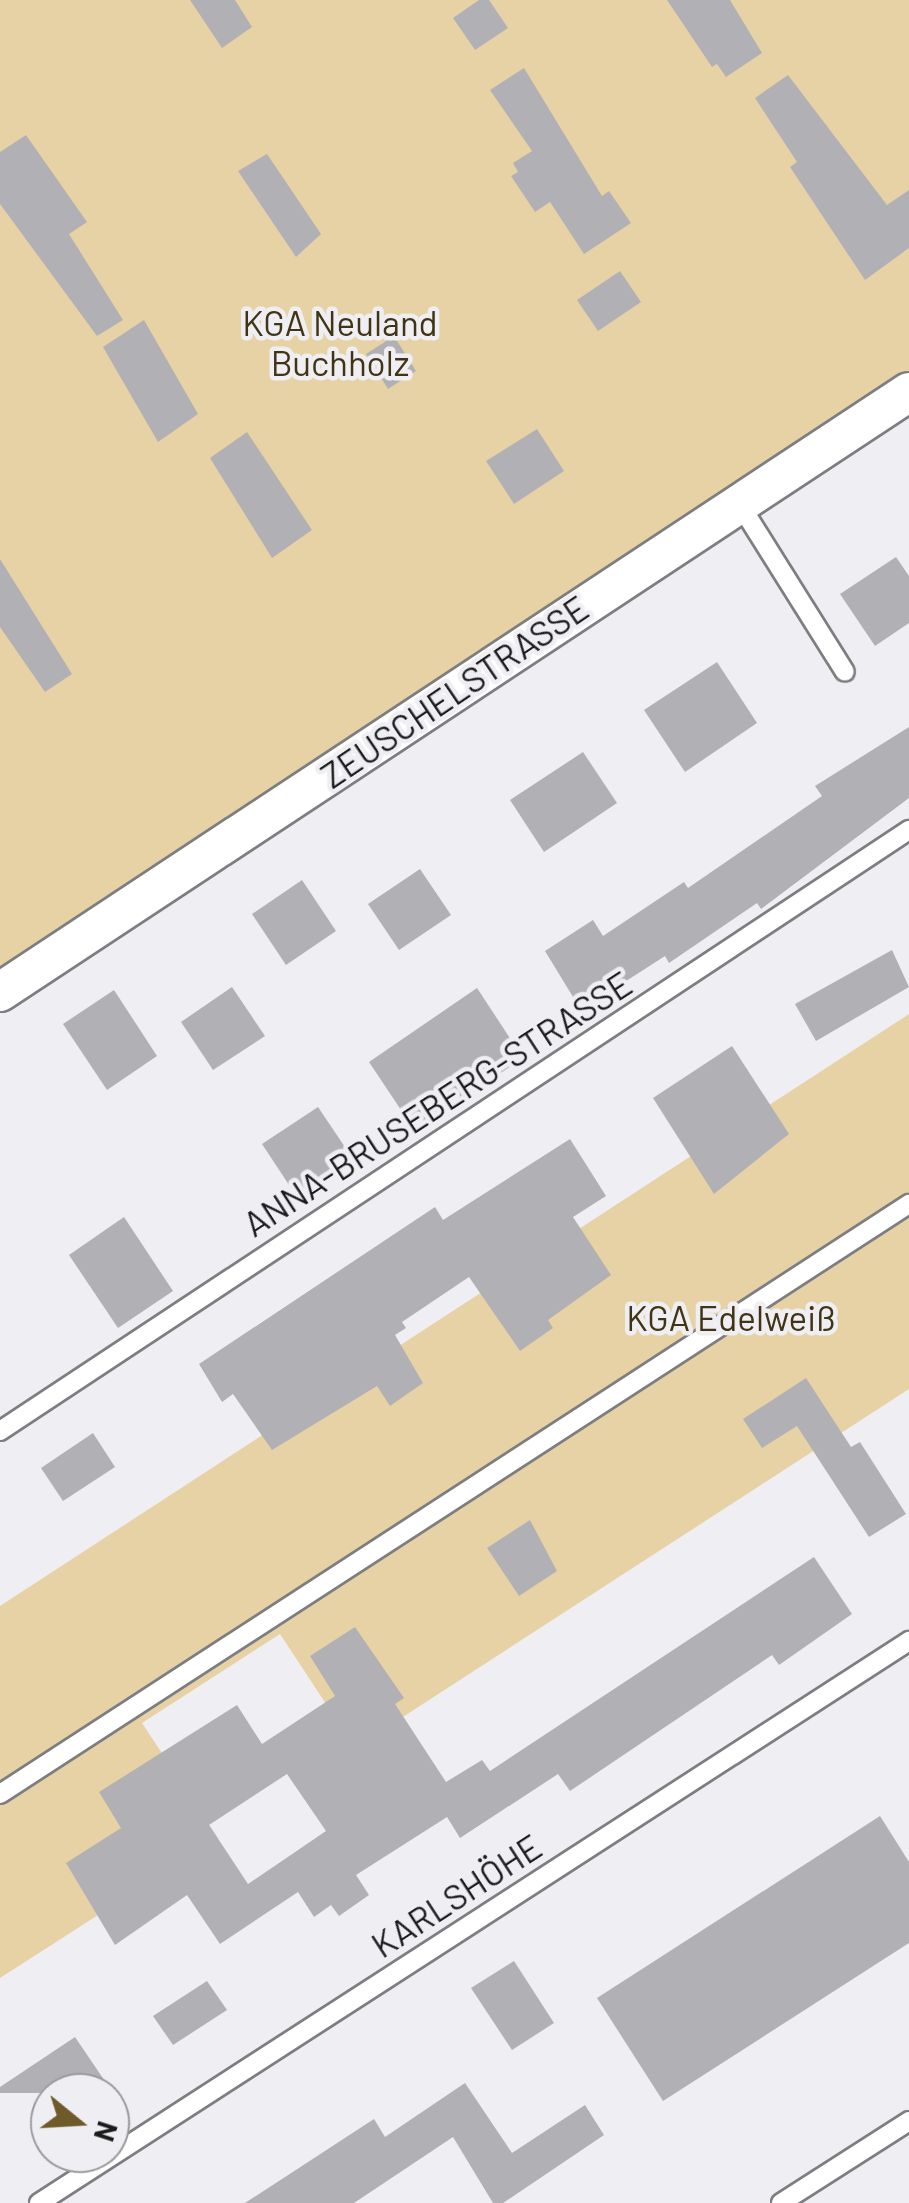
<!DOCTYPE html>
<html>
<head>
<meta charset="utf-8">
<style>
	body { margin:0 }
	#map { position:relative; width:909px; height:2203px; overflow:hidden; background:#eeeef3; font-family:Barlow,sans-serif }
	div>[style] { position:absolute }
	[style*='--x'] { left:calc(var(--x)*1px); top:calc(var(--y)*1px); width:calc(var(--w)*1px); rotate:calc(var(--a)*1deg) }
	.green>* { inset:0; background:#e7d2a5 }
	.building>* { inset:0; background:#b1b1b5 }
	.roads { filter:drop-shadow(2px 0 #7d7e81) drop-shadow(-2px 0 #7d7e81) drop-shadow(0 2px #7d7e81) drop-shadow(0 -2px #7d7e81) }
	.service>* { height:18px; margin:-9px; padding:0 9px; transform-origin:9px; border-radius:9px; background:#fff }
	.minor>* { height:38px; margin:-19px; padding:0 19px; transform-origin:19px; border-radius:19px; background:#fff }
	span { translate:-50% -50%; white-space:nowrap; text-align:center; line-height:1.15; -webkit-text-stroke:9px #eeeef3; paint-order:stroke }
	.park-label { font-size:35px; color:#413414 }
	.street-label { font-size:35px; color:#1b1b1c }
	.north { position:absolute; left:30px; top:2073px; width:100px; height:100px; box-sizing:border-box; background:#eeeef3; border:2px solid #9a9a9d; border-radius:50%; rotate:108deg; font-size:28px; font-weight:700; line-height:40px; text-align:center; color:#1b1b1c }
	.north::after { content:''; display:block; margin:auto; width:35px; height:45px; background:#6f5b2a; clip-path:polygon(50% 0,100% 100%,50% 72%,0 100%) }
</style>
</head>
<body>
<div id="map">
	<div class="green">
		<div style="clip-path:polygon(0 0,909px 0,909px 378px,0 973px)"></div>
		<div style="clip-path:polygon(909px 1014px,909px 1389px,355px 1748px,280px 1634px,142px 1723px,218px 1838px,0 1978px,0 1606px)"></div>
	</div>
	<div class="building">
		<div style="clip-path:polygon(190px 0,235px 0,252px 27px,222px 48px)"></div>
		<div style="clip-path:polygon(479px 0,489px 0,508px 28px,475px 50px,453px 18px)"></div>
		<div style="clip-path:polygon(667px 0,730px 0,762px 53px,726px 77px,717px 64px,712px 67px)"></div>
		<div style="clip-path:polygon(524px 68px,602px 196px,609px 191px,631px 223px,584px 254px,550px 202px,535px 212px,511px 176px,518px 172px,513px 163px,532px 151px,490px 90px)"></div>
		<div style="clip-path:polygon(788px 75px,887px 205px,909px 190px,909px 248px,865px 280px,790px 167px,797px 162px,755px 98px)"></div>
		<div style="clip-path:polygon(26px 135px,87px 222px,69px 234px,123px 320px,97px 336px,0 204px,0 152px)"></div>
		<div style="clip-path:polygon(267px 154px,321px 234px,296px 257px,238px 171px)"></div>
		<div style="clip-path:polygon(620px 271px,641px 302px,598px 331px,577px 300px)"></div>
		<div style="clip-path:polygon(144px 320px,198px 414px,158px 442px,103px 347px)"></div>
		<div style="clip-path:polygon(394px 336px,416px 371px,388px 389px,366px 354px)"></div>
		<div style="clip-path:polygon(537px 429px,564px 471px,514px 504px,486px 461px)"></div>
		<div style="clip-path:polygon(247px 432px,312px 530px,272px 558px,210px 458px)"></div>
		<div style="clip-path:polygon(896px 557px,909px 576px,909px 623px,875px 646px,840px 594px)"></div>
		<div style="clip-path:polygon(0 559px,72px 674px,45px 692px,0 627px)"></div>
		<div style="clip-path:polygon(717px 662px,757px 723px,685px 772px,644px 710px)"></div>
		<div style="clip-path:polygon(909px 727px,909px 798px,761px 909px,757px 903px,669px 963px,665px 956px,581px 1010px,545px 951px,593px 920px,603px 936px,684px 882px,688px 888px,822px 796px,815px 786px)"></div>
		<div style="clip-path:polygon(583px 752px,617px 803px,544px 852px,510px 800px)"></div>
		<div style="clip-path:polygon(420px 869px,451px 915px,399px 950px,368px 904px)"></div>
		<div style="clip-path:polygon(302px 880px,336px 931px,286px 965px,252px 914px)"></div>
		<div style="clip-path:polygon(892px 950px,909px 987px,816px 1041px,795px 1004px)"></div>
		<div style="clip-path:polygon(232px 987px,265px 1036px,213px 1070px,181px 1022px)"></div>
		<div style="clip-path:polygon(477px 988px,523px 1058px,415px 1131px,369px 1062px)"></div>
		<div style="clip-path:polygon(114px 990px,157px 1056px,107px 1090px,63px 1024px)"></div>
		<div style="clip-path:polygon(732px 1046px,789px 1134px,714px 1194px,653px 1098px)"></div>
		<div style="clip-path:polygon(318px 1107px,353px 1159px,297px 1197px,262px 1144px)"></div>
		<div style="clip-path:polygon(570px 1139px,606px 1196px,573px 1217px,611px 1275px,548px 1320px,553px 1328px,520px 1351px,469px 1277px,402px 1322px,406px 1328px,395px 1335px,423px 1383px,390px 1406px,377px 1386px,272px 1450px,233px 1394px,222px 1402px,199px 1364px,435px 1207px,443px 1220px)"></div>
		<div style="clip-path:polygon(124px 1217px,173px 1291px,118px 1328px,69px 1255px)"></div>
		<div style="clip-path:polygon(806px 1378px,851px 1447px,860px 1442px,906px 1514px,869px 1537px,797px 1426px,762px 1448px,743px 1419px)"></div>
		<div style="clip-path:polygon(93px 1433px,115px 1467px,63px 1501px,41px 1468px)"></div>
		<div style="clip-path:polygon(530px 1520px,557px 1571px,519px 1596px,487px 1548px)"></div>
		<div style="clip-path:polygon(evenodd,814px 1557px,852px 1614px,779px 1665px,772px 1655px,570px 1791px,558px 1774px,460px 1838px,447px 1817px,356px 1875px,369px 1895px,339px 1916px,331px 1905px,314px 1917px,298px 1892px,220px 1944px,187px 1895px,115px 1945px,66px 1863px,121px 1828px,99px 1792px,237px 1705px,262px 1744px,335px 1696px,310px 1656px,355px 1627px,404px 1698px,395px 1704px,446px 1782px,482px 1760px,490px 1771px,814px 1557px,287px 1774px,326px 1831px,248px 1884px,209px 1825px,287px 1774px)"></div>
		<div style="clip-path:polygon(880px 1816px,909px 1862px,909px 1943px,663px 2101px,597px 1998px)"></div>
		<div style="clip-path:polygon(514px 1961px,554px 2023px,512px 2050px,471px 1988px)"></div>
		<div style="clip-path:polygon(207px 1981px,227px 2010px,173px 2045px,153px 2016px)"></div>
		<div style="clip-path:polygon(75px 2037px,113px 2093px,0 2093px,0 2087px)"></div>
		<div style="clip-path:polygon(465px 2083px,512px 2153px,585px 2105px,604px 2135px,503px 2203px,493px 2203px,453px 2137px,354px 2203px,245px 2203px,374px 2119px,385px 2137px)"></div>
	</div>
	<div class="roads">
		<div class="service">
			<div style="--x:739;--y:503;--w:199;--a:57.9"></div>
			<div style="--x:0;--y:1431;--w:1090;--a:-33.47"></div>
			<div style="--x:0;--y:1794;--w:1084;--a:-32.99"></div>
			<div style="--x:39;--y:2203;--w:1036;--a:-32.86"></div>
			<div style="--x:781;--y:2203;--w:152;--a:-32.6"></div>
		</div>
		<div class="minor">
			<div style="--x:0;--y:992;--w:1089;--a:-33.43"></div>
		</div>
	</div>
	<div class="park-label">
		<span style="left:340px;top:342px">KGA Neuland<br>Buchholz</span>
		<span style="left:731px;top:1317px">KGA Edelweiß</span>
	</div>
	<div class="street-label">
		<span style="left:454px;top:691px;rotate:-34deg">ZEUSCHELSTRASSE</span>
		<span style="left:437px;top:1103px;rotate:-33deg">ANNA-BRUSEBERG-STRASSE</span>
		<span style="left:456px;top:1895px;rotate:-33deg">KARLSHÖHE</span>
	</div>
	<div class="north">N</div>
</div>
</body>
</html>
